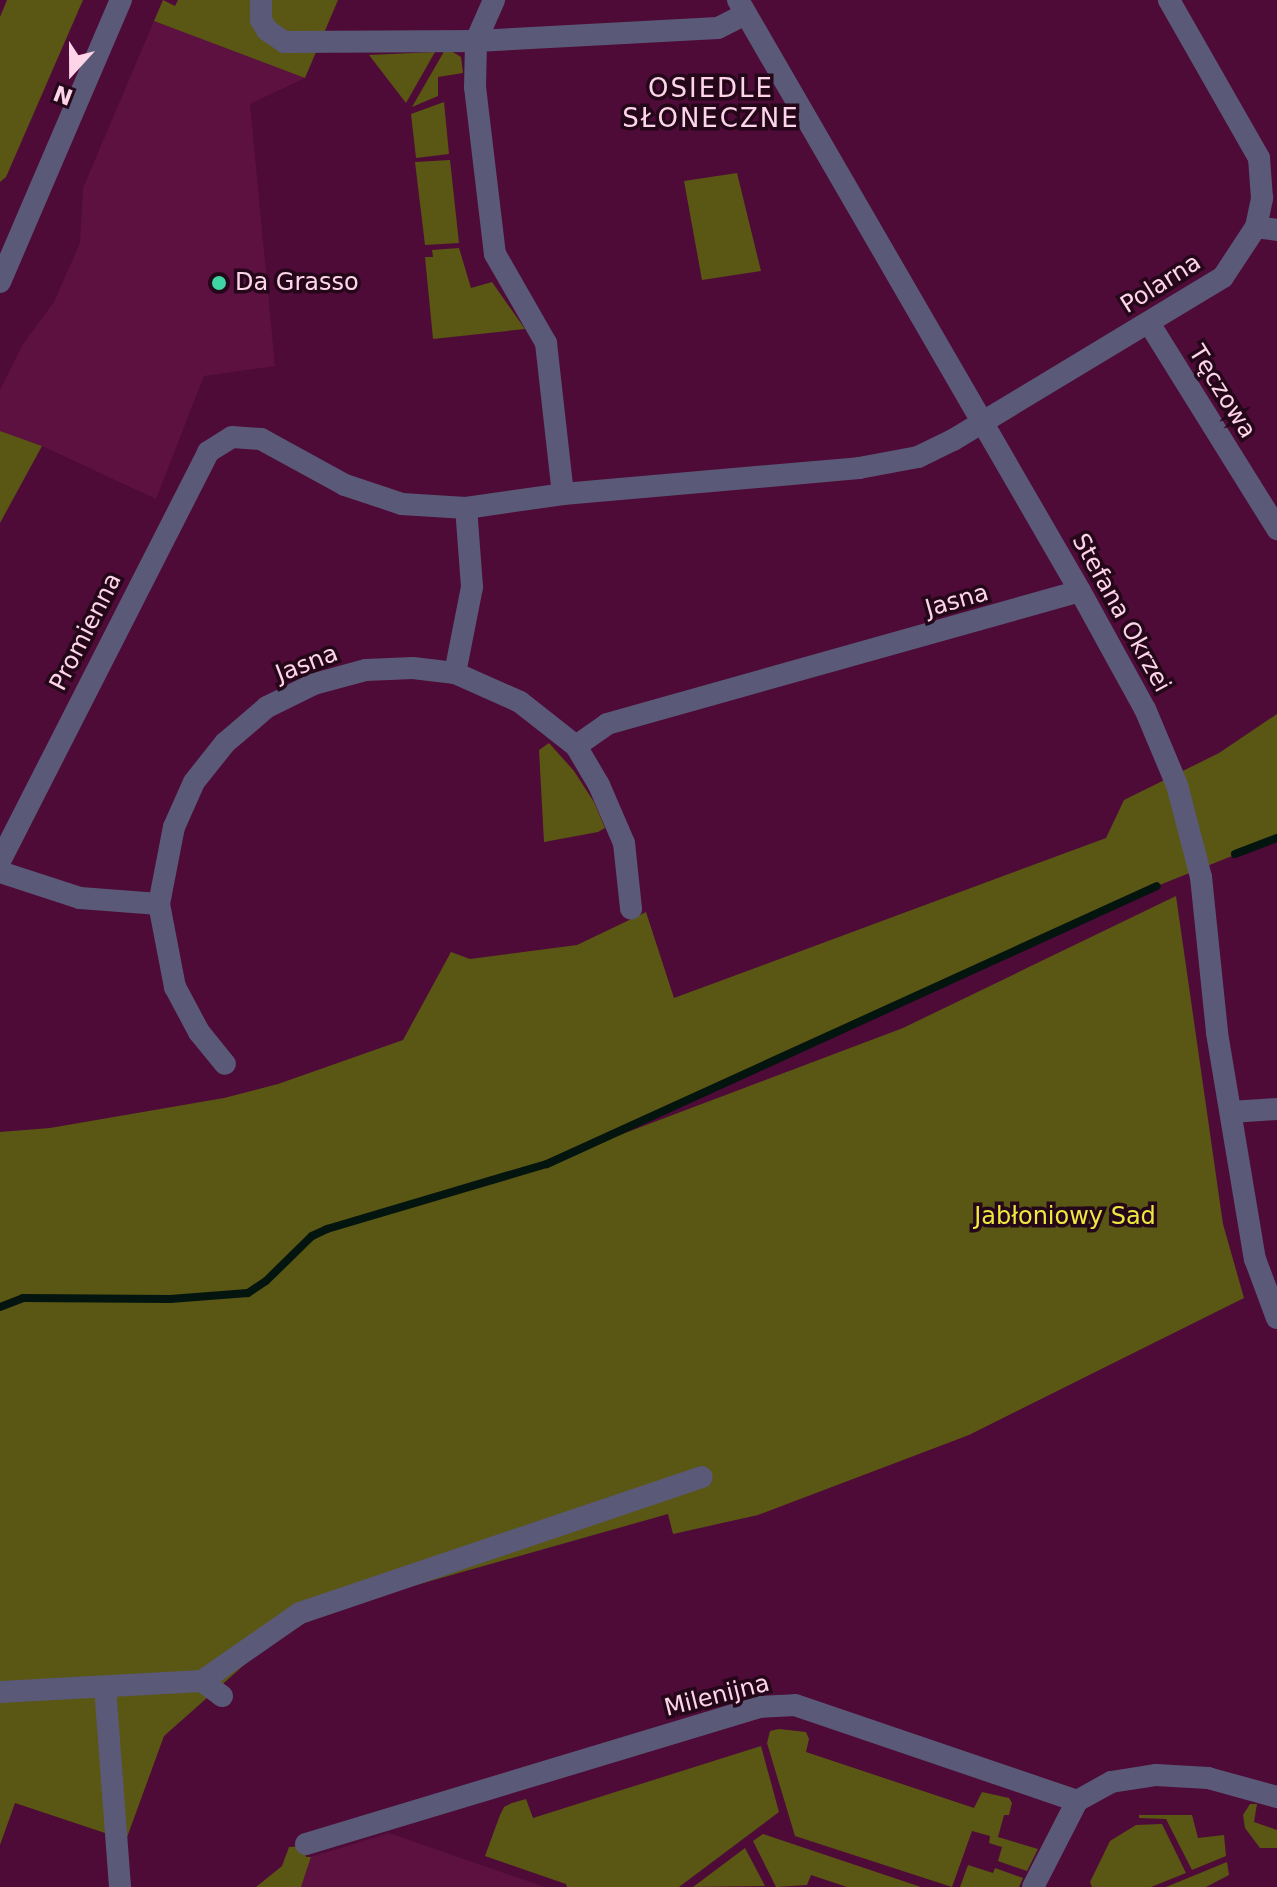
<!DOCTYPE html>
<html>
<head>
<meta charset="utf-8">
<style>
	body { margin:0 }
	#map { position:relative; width:1277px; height:1887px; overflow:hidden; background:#4e0b37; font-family:"DejaVu Sans",sans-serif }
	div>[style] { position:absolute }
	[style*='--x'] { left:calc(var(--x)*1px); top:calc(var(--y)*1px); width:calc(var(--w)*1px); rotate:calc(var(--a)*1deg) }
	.built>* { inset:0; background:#5c1141 }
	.green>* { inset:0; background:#5a5614 }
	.stream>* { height:8px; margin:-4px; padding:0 4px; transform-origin:4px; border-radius:4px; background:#03150e }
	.minor>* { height:22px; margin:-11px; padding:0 11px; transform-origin:11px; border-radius:11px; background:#5a5977 }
	.tertiary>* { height:22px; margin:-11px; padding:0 11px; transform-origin:11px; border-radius:11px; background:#5a5977 }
	.dots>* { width:22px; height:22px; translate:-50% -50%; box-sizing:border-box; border:4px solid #240819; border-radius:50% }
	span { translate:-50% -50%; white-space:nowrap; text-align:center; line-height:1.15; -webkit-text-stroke:7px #240819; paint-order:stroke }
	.poi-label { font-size:24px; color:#fed4e9 }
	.left { translate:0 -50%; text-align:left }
	.street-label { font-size:24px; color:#fed4e9 }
	.park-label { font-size:24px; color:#f0e741 }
	.neighbourhood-label { font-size:26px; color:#fed4e9; letter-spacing:2px }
	.north { position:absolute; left:32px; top:32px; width:80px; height:80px; -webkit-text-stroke:6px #240819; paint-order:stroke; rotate:201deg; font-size:22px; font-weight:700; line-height:32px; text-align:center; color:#fed4e9 }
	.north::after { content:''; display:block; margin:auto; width:28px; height:36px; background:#fed4e9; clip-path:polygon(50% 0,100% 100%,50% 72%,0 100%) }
</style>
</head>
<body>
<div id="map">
	<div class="built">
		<div style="clip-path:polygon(154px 21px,305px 78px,250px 104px,275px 366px,204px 376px,156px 499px,42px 446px,0 431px,0 390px,23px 344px,54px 302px,80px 243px,83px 188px)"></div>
		<div style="clip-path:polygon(389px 1833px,545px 1887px,301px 1887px,311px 1857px)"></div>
	</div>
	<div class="green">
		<div style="clip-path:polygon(7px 0,83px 0,6px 177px,0 182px,0 17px)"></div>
		<div style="clip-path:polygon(163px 0,175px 6px,178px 0,338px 0,305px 78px,154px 21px)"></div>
		<div style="clip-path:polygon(446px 48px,461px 57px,463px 73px,438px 77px,438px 96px,412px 107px)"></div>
		<div style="clip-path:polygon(435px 52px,406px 103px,369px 55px)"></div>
		<div style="clip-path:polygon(444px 102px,449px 154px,416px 158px,411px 114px)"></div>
		<div style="clip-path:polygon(450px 160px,459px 243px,425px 245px,415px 162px)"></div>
		<div style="clip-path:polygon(737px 173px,761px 271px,702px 280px,684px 181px)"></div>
		<div style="clip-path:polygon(459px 248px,471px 288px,492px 282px,525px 329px,433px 339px,425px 257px,433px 257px,432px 250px)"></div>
		<div style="clip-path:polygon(0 431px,42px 446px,0 523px)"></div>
		<div style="clip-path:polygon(1277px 714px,1277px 838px,1157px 886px,564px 1156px,903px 1028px,1176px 896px,1223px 1224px,1244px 1298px,969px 1435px,758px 1515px,673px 1534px,668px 1514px,321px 1612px,252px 1658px,164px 1736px,126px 1840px,15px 1803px,0 1845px,0 1132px,50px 1128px,224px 1098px,278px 1084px,403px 1040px,451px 952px,470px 959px,577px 945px,646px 912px,674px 998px,1106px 838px,1124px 800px,1219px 753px)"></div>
		<div style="clip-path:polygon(549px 743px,574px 771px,594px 802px,605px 828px,598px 832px,544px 842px,539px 750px)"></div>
		<div style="clip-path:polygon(779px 1729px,806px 1732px,809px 1739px,806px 1752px,974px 1808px,982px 1792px,1009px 1798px,1012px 1803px,1009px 1815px,1004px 1815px,998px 1837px,1038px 1849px,1027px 1871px,998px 1861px,1002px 1847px,989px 1843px,990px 1836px,972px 1831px,952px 1887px,795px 1836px,767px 1743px,770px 1731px)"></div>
		<div style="clip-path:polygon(761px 1746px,779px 1812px,679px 1887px,567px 1887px,566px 1884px,485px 1856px,500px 1815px,504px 1807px,512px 1803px,526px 1799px,533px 1818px)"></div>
		<div style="clip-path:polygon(1250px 1804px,1257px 1804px,1254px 1822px,1277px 1830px,1277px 1848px,1260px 1848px,1245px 1828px,1243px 1815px)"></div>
		<div style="clip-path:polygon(1139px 1815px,1192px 1815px,1198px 1838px,1224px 1835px,1226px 1856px,1192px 1870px,1166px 1819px,1139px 1818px)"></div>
		<div style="clip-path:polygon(1162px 1824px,1186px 1873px,1151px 1887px,1092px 1887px,1090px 1882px,1110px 1841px,1136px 1825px)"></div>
		<div style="clip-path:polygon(763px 1834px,921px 1887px,847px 1887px,811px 1875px,807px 1885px,776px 1887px,753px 1841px)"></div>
		<div style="clip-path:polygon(304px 1846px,306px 1857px,311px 1857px,301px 1887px,256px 1887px,282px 1866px,289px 1847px)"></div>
		<div style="clip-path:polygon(745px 1848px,765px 1886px,693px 1887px)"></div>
		<div style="clip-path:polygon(1227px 1862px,1229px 1875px,1206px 1887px,1166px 1887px)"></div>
		<div style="clip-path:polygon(968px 1865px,993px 1873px,995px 1868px,1023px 1878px,1019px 1887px,960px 1887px)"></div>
	</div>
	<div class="stream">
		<div style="--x:1235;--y:854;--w:45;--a:-20.9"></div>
		<div style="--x:0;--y:1307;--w:25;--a:-21"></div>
		<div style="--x:23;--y:1298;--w:147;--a:0.4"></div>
		<div style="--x:170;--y:1299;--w:78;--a:-4.4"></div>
		<div style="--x:248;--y:1293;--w:22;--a:-34"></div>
		<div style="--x:266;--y:1281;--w:64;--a:-44.4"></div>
		<div style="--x:312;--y:1236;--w:17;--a:-25"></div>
		<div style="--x:327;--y:1229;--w:229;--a:-16.5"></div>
		<div style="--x:547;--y:1164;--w:670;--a:-24.5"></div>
	</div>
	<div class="minor">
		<div style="--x:261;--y:0;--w:20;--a:90"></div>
		<div style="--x:261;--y:20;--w:12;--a:59"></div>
		<div style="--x:267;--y:30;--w:21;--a:35"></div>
		<div style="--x:284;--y:42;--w:192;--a:-0.3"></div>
		<div style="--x:476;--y:41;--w:242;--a:-3.1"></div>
		<div style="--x:718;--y:28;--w:31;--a:-27"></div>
		<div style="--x:494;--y:0;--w:45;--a:113.7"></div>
		<div style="--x:476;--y:41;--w:46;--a:91.2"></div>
		<div style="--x:475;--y:87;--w:168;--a:83.2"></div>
		<div style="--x:495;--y:254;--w:103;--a:60.2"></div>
		<div style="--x:546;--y:343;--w:152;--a:83.6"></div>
		<div style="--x:1256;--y:227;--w:21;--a:8"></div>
		<div style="--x:1149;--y:323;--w:243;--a:58.1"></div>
		<div style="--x:455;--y:673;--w:88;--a:-78.8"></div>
		<div style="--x:472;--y:587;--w:79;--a:-94.3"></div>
		<div style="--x:576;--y:746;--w:45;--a:59.5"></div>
		<div style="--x:599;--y:785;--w:63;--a:66.7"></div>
		<div style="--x:624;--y:843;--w:66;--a:83.9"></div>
		<div style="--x:0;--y:861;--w:459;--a:-63"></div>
		<div style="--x:208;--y:452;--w:28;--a:-32"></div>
		<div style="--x:232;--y:437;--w:29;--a:4"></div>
		<div style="--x:261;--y:439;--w:96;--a:28.7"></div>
		<div style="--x:345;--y:485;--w:60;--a:18.4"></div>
		<div style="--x:402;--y:504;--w:64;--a:3.6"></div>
		<div style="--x:466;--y:508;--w:98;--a:-8.2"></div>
		<div style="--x:563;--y:494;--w:297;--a:-5"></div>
		<div style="--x:859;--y:468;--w:60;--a:-10.6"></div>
		<div style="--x:918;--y:457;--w:39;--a:-26"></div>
		<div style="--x:953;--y:440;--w:315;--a:-31.1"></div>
		<div style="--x:1223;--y:277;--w:60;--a:-56.6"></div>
		<div style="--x:1256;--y:227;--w:30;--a:-78"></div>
		<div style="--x:1262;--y:198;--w:40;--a:-94.3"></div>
		<div style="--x:1259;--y:158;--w:182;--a:-119.7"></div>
		<div style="--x:0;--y:872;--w:84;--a:18"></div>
		<div style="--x:80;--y:898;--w:79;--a:4.3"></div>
		<div style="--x:159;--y:904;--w:78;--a:-79"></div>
		<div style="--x:174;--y:827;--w:49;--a:-66"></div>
		<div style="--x:194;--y:782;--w:50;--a:-51.5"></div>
		<div style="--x:225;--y:743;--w:55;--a:-40.6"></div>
		<div style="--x:267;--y:707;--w:52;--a:-26.1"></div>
		<div style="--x:314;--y:684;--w:54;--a:-15.1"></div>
		<div style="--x:366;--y:670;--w:47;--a:-2.4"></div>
		<div style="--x:413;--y:668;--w:42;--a:6.8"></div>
		<div style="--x:455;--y:673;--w:71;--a:24"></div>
		<div style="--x:520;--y:702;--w:71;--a:38.2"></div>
		<div style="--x:576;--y:746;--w:38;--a:-35"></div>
		<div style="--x:607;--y:724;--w:491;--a:-15.7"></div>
		<div style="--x:159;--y:904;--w:85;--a:79.1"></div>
		<div style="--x:175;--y:987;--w:51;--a:61.9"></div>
		<div style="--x:199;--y:1032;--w:41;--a:50.9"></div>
		<div style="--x:1231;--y:1112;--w:46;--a:-3.7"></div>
		<div style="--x:202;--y:1681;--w:119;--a:-34.8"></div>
		<div style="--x:300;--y:1613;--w:424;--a:-18.7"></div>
		<div style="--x:105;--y:1687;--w:201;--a:85.7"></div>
		<div style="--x:0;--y:1692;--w:202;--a:-3.1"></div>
		<div style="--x:202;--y:1681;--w:25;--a:37"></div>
		<div style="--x:306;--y:1844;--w:473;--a:-16.8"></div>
		<div style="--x:759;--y:1707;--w:36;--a:-3"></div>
		<div style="--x:795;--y:1705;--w:298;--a:18.8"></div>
		<div style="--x:1077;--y:1801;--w:39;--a:-29"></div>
		<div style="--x:1111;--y:1782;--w:46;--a:-8.8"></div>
		<div style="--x:1156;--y:1775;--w:52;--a:3.3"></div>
		<div style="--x:1208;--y:1778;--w:72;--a:15.4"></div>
		<div style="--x:1033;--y:1887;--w:97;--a:-62.9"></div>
	</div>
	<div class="tertiary">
		<div style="--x:738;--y:0;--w:683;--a:59.94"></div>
		<div style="--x:1080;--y:591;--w:135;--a:61.2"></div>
		<div style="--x:1145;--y:709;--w:82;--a:67.2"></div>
		<div style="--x:1177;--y:785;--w:95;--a:75.4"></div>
		<div style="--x:1201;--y:877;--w:157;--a:84.1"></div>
		<div style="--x:1217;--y:1033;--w:229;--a:80.5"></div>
		<div style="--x:1255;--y:1259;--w:63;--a:69.6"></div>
		<div style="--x:0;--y:282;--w:307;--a:-66.8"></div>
	</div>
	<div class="dots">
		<div style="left:219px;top:283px;background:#3ed4a3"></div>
	</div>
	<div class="poi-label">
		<span class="left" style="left:235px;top:283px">Da Grasso</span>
	</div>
	<div class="street-label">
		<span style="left:1161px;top:284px;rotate:-32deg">Polarna</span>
		<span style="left:1222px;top:392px;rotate:58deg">Tęczowa</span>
		<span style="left:957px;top:601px;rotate:-16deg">Jasna</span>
		<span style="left:1121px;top:613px;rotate:61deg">Stefana Okrzei</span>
		<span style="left:86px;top:632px;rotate:-63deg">Promienna</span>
		<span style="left:307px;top:664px;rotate:-21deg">Jasna</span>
		<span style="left:717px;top:1696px;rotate:-14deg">Milenijna</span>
	</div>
	<div class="park-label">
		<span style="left:1065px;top:1217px">Jabłoniowy Sad</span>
	</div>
	<div class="neighbourhood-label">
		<span style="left:711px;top:104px">OSIEDLE<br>SŁONECZNE</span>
	</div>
	<div class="north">N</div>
</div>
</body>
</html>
